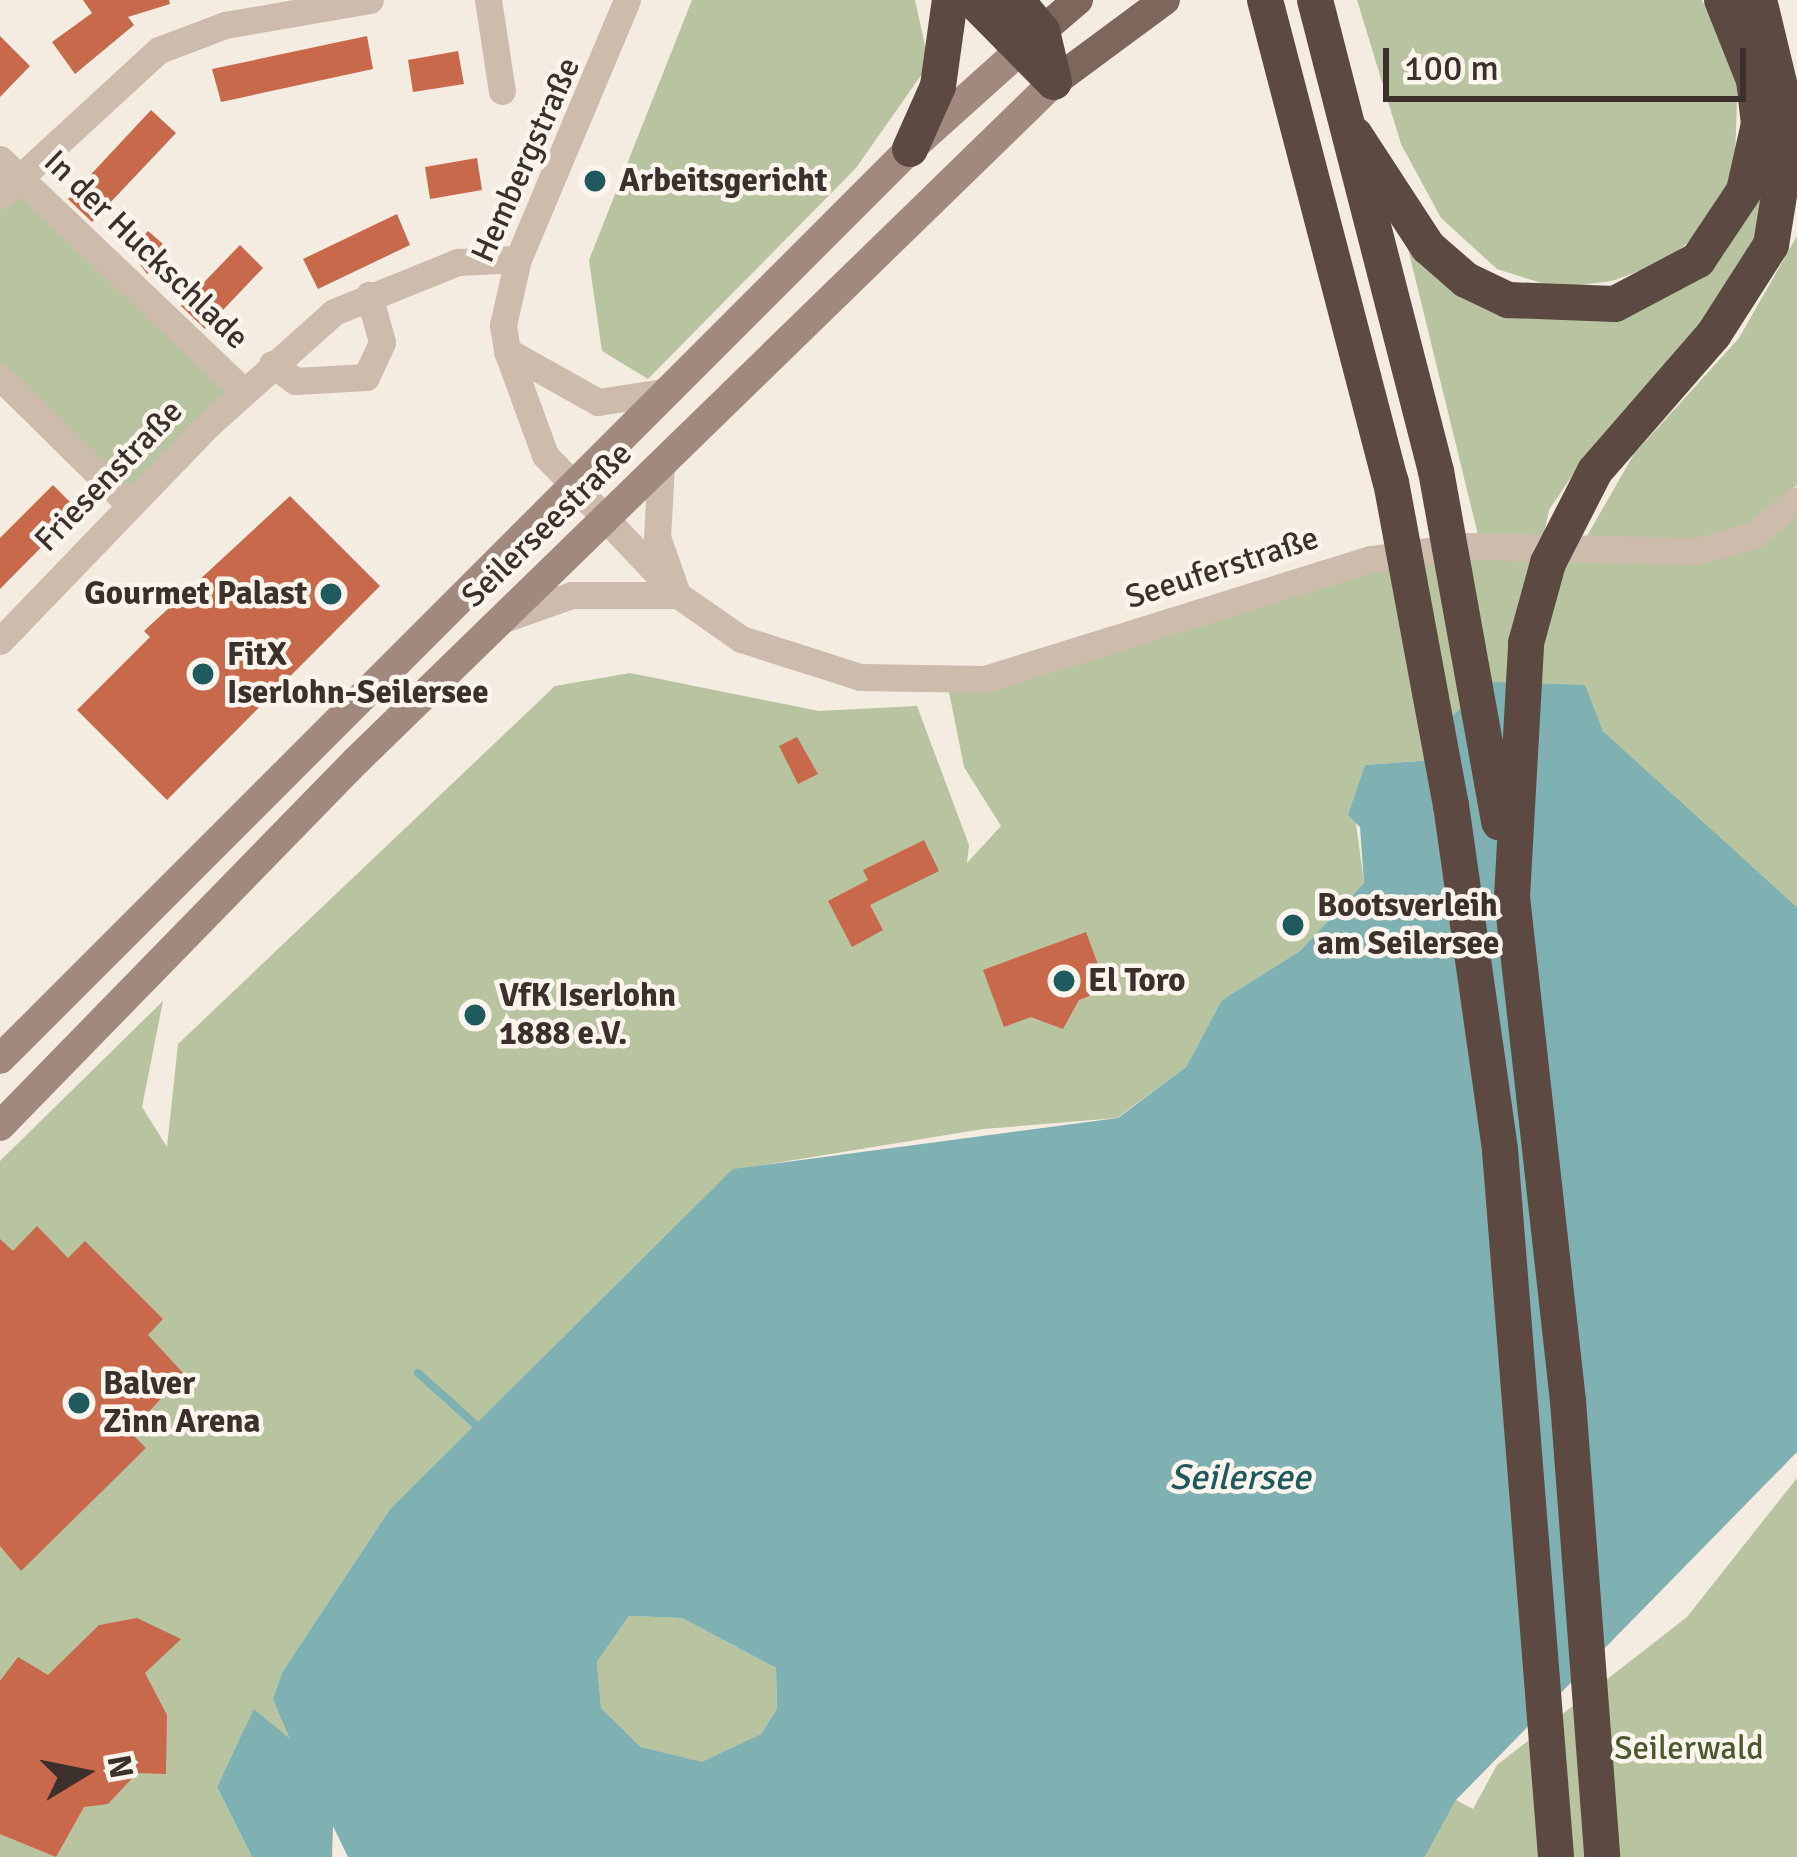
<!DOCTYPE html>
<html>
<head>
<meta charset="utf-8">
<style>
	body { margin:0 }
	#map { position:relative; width:1797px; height:1857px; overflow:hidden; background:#f4ebe1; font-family:Signika,sans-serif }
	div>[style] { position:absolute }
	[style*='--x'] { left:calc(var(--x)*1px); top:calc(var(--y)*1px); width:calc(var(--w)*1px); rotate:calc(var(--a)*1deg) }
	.green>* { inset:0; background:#b8c4a0 }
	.water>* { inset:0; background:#7fb0b2 }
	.stream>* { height:8px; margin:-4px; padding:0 4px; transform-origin:4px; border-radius:4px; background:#7fb0b2 }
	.building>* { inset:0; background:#c8694b }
	.street>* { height:27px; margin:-13.5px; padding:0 13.5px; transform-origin:13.5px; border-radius:13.5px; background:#cdbbac }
	.secondary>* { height:30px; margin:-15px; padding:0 15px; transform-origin:15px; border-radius:15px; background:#a18a7d }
	.primary>* { height:30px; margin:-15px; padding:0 15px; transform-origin:15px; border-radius:15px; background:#7d675c }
	.highway>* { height:36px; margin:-18px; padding:0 18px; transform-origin:18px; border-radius:18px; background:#5c4a42 }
	.highway-bridge>* { height:36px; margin:-18px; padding:0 18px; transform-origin:18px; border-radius:18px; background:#5c4a42 }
	.dots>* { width:33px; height:33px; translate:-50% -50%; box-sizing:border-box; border:6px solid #fbf5ee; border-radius:50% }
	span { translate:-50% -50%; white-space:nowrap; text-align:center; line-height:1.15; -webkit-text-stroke:9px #fbf5ee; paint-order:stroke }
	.street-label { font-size:33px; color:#3b302b }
	.poi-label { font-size:33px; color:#3b302b; font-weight:700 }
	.left { translate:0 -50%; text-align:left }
	.right { translate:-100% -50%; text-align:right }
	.park-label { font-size:33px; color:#4a5a2e }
	.water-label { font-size:36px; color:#1f5a5e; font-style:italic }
	.north { position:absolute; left:24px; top:1713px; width:120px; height:120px; -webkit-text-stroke:9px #fbf5ee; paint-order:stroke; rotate:80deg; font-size:33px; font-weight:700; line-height:48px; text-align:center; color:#3b302b }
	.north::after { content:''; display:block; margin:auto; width:42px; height:54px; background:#3b302b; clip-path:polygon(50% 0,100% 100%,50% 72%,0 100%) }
	.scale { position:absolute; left:1383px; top:48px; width:363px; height:54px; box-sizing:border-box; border:6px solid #3b302b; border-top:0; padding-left:15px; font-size:36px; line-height:42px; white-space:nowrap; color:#3b302b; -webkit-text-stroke:9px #fbf5ee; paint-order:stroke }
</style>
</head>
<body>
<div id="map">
	<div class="green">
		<div style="clip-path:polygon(692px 0,915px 0,929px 64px,856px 168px,648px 379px,602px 351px,589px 260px)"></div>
		<div style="clip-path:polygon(1357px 0,1702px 0,1738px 74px,1734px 184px,1710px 223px,1667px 261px,1612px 281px,1557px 288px,1497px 269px,1441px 218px,1401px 144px)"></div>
		<div style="clip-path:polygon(1771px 149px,1775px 196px,1720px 309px,1584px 458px,1549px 510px,1543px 539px,1479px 539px,1401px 220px,1451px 281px,1647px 301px)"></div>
		<div style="clip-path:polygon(0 164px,234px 392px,130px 498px,0 368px)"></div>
		<div style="clip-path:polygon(1797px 236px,1797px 485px,1750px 523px,1705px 540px,1587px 536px,1634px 454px,1739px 338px)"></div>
		<div style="clip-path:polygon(1797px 510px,1797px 907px,1603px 731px,1585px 686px,1433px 760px,1365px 765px,1354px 809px,1364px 883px,1300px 951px,1222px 1000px,1186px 1067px,1117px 1118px,983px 1129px,733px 1170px,390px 1509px,283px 1671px,292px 1742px,255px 1710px,217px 1787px,252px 1857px,0 1857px,0 1161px,163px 1001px,142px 1107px,167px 1147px,178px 1044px,555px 686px,630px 673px,819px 711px,917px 706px,969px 845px,967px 863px,1001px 826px,964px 767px,948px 687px,1313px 577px,1461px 552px,1641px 561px)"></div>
		<div style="clip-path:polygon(1797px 1478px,1797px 1857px,1425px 1857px,1456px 1800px,1473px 1809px,1497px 1765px,1687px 1617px)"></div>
		<div style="clip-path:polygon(629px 1616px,682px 1618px,776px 1668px,777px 1709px,761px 1734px,702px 1763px,641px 1747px,601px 1708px,597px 1662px)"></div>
	</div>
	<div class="water">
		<div style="clip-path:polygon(evenodd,1491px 682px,1585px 685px,1603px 731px,1797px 907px,1797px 1452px,1456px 1800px,1425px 1857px,348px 1857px,333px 1826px,332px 1857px,252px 1857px,217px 1787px,254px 1709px,290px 1739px,273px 1699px,283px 1671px,390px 1509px,733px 1169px,1118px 1118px,1186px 1067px,1222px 1000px,1300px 951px,1364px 883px,1360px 827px,1348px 815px,1365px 765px,1433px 760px,1452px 716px,1491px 682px,629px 1616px,682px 1618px,776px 1668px,777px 1709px,761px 1734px,702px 1762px,641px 1747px,601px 1708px,597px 1662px,629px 1616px)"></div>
	</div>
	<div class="stream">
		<div style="--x:418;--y:1373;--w:76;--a:41.8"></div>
	</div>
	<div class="building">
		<div style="clip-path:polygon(83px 0,169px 0,170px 4px,128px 17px,134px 25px,75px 74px,52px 42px,92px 13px)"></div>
		<div style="clip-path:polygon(0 36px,30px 66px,0 97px)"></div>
		<div style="clip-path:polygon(367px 36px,373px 69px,221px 102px,212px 69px)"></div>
		<div style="clip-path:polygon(458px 51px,464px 84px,413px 92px,408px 60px)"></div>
		<div style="clip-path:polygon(151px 110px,176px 133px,92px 222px,68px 199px)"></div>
		<div style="clip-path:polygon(477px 158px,482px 190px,430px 199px,425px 167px)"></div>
		<div style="clip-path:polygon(397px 214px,410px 245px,318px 289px,303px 259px)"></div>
		<div style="clip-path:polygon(148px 231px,170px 250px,147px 274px,130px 250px)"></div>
		<div style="clip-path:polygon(240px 245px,263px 268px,205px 329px,181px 306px)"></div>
		<div style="clip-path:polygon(53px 485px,78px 510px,0 589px,0 538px)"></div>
		<div style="clip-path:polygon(290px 496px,380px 586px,167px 800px,77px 710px,150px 637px,144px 631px)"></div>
		<div style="clip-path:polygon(797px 737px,818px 774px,798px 784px,779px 746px)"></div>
		<div style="clip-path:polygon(924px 840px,939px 871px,870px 905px,883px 930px,852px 947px,828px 901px,868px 880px,863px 870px)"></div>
		<div style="clip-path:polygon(1086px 932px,1107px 989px,1079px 1000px,1063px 1029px,1031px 1017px,1004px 1027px,983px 970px)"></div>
		<div style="clip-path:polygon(37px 1226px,68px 1258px,85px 1241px,163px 1319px,148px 1335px,184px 1374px,130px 1432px,146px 1448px,21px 1571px,0 1546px,0 1239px,13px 1251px)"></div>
		<div style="clip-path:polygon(137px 1618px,181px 1639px,145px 1673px,167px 1715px,166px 1774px,137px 1773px,108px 1804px,84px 1807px,56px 1857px,0 1834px,0 1681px,18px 1657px,48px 1675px,99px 1625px)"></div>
	</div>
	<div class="street">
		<div style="--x:488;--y:0;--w:92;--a:81.3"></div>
		<div style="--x:627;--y:0;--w:281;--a:112.8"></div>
		<div style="--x:518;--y:259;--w:68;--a:102.8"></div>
		<div style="--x:503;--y:325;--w:26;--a:81"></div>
		<div style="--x:507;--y:351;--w:111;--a:69.9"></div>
		<div style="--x:545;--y:455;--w:193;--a:46.5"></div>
		<div style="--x:678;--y:595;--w:77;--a:34.9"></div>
		<div style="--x:741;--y:639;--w:125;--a:17.7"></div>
		<div style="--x:860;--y:677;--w:125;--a:0.9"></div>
		<div style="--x:985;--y:679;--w:404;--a:-17.3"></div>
		<div style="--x:1371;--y:559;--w:94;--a:-8"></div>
		<div style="--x:1464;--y:546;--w:235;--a:1.2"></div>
		<div style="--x:1699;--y:551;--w:56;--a:-16.5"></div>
		<div style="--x:1753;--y:535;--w:56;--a:-38.5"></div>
		<div style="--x:0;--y:159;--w:337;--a:43.6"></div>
		<div style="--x:0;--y:196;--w:216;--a:-42.6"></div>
		<div style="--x:159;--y:50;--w:71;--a:-20.7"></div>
		<div style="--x:225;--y:25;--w:147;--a:-9.8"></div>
		<div style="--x:507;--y:351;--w:104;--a:29.3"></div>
		<div style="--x:598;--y:402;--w:72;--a:-8.8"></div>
		<div style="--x:272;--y:364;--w:29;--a:36"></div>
		<div style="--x:295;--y:381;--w:71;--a:-3.2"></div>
		<div style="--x:366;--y:377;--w:38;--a:-65"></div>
		<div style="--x:382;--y:342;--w:49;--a:-105.5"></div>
		<div style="--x:0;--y:377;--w:182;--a:44.6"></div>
		<div style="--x:661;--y:466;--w:71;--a:93.2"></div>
		<div style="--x:657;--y:537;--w:57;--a:70.6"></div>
		<div style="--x:501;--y:620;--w:75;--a:-19.4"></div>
		<div style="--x:572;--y:595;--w:106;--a:0"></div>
		<div style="--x:0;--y:641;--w:300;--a:-46.1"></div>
		<div style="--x:208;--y:425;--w:169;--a:-41.9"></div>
		<div style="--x:334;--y:312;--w:134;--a:-22"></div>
		<div style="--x:458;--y:262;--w:60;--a:-2.9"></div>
	</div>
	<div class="secondary">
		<div style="--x:0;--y:1059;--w:1287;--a:-45"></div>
		<div style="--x:910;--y:149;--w:142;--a:-41.9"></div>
		<div style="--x:0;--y:1126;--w:510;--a:-45.72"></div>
		<div style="--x:356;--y:761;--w:974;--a:-44.21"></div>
	</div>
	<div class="primary">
		<div style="--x:1028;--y:43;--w:66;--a:-40.7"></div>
		<div style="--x:1054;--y:82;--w:138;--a:-36.5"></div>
	</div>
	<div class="highway">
		<div style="--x:973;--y:0;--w:115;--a:45.4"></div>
		<div style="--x:1016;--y:0;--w:40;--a:50"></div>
		<div style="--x:1042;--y:31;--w:52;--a:76.8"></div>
		<div style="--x:1265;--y:0;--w:498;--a:75.4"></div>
		<div style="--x:1315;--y:0;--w:486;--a:75.6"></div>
		<div style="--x:1355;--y:135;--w:134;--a:56.9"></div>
		<div style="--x:1428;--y:247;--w:50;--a:41"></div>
		<div style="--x:1466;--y:280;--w:47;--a:25.5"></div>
		<div style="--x:1508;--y:300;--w:107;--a:2.1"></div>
		<div style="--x:1615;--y:304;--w:94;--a:-27.9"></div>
		<div style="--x:1698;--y:260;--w:83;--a:-56.3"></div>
		<div style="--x:1744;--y:191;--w:69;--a:-77.4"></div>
		<div style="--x:1759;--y:124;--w:44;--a:-96.5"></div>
		<div style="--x:1754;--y:80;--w:86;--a:-111.8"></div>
		<div style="--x:910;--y:149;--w:69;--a:-66"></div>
		<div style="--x:938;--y:86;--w:87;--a:-82.1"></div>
		<div style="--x:1595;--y:471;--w:181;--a:-49"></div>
		<div style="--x:1714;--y:334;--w:106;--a:-57.4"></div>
		<div style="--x:1771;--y:245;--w:119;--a:-80.8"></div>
		<div style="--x:1790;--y:128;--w:132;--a:-103.6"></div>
		<div style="--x:1512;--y:897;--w:507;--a:83.66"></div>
		<div style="--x:1568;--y:1401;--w:457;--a:85.7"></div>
	</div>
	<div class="highway-bridge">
		<div style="--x:1436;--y:471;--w:357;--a:79.8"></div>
		<div style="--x:1391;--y:482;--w:329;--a:79.5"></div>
		<div style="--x:1451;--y:805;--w:348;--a:81.9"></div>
		<div style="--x:1500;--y:1150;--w:709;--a:85.47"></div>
		<div style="--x:1512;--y:897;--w:254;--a:-86.8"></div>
		<div style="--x:1526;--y:643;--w:83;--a:-74.6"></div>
		<div style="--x:1548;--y:563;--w:103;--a:-62.9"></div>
	</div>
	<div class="dots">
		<div style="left:595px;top:181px;background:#1f5a5e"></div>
		<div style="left:331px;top:594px;background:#1f5a5e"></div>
		<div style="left:203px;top:674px;background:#1f5a5e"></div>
		<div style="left:1293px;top:925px;background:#1f5a5e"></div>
		<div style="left:1064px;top:981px;background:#1f5a5e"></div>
		<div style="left:475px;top:1015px;background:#1f5a5e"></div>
		<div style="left:79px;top:1403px;background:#1f5a5e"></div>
	</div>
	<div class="street-label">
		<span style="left:526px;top:160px;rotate:-66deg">Hembergstraße</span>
		<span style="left:146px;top:250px;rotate:44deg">In der Huckschlade</span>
		<span style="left:109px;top:476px;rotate:-46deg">Friesenstraße</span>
		<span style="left:547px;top:525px;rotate:-44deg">Seilerseestraße</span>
		<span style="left:1222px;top:568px;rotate:-18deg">Seeuferstraße</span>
	</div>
	<div class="poi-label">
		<span class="left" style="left:619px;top:181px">Arbeitsgericht</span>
		<span class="right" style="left:307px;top:594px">Gourmet Palast</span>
		<span class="left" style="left:227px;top:674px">FitX<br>Iserlohn-Seilersee</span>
		<span class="left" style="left:1317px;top:925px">Bootsverleih<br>am Seilersee</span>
		<span class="left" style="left:1088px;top:981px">El Toro</span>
		<span class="left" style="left:499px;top:1015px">VfK Iserlohn<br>1888 e.V.</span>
		<span class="left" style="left:103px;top:1403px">Balver<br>Zinn Arena</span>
	</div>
	<div class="park-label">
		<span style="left:1689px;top:1749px">Seilerwald</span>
	</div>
	<div class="water-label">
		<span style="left:1240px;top:1478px">Seilersee</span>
	</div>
	<div class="north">N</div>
	<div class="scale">100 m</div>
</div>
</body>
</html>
